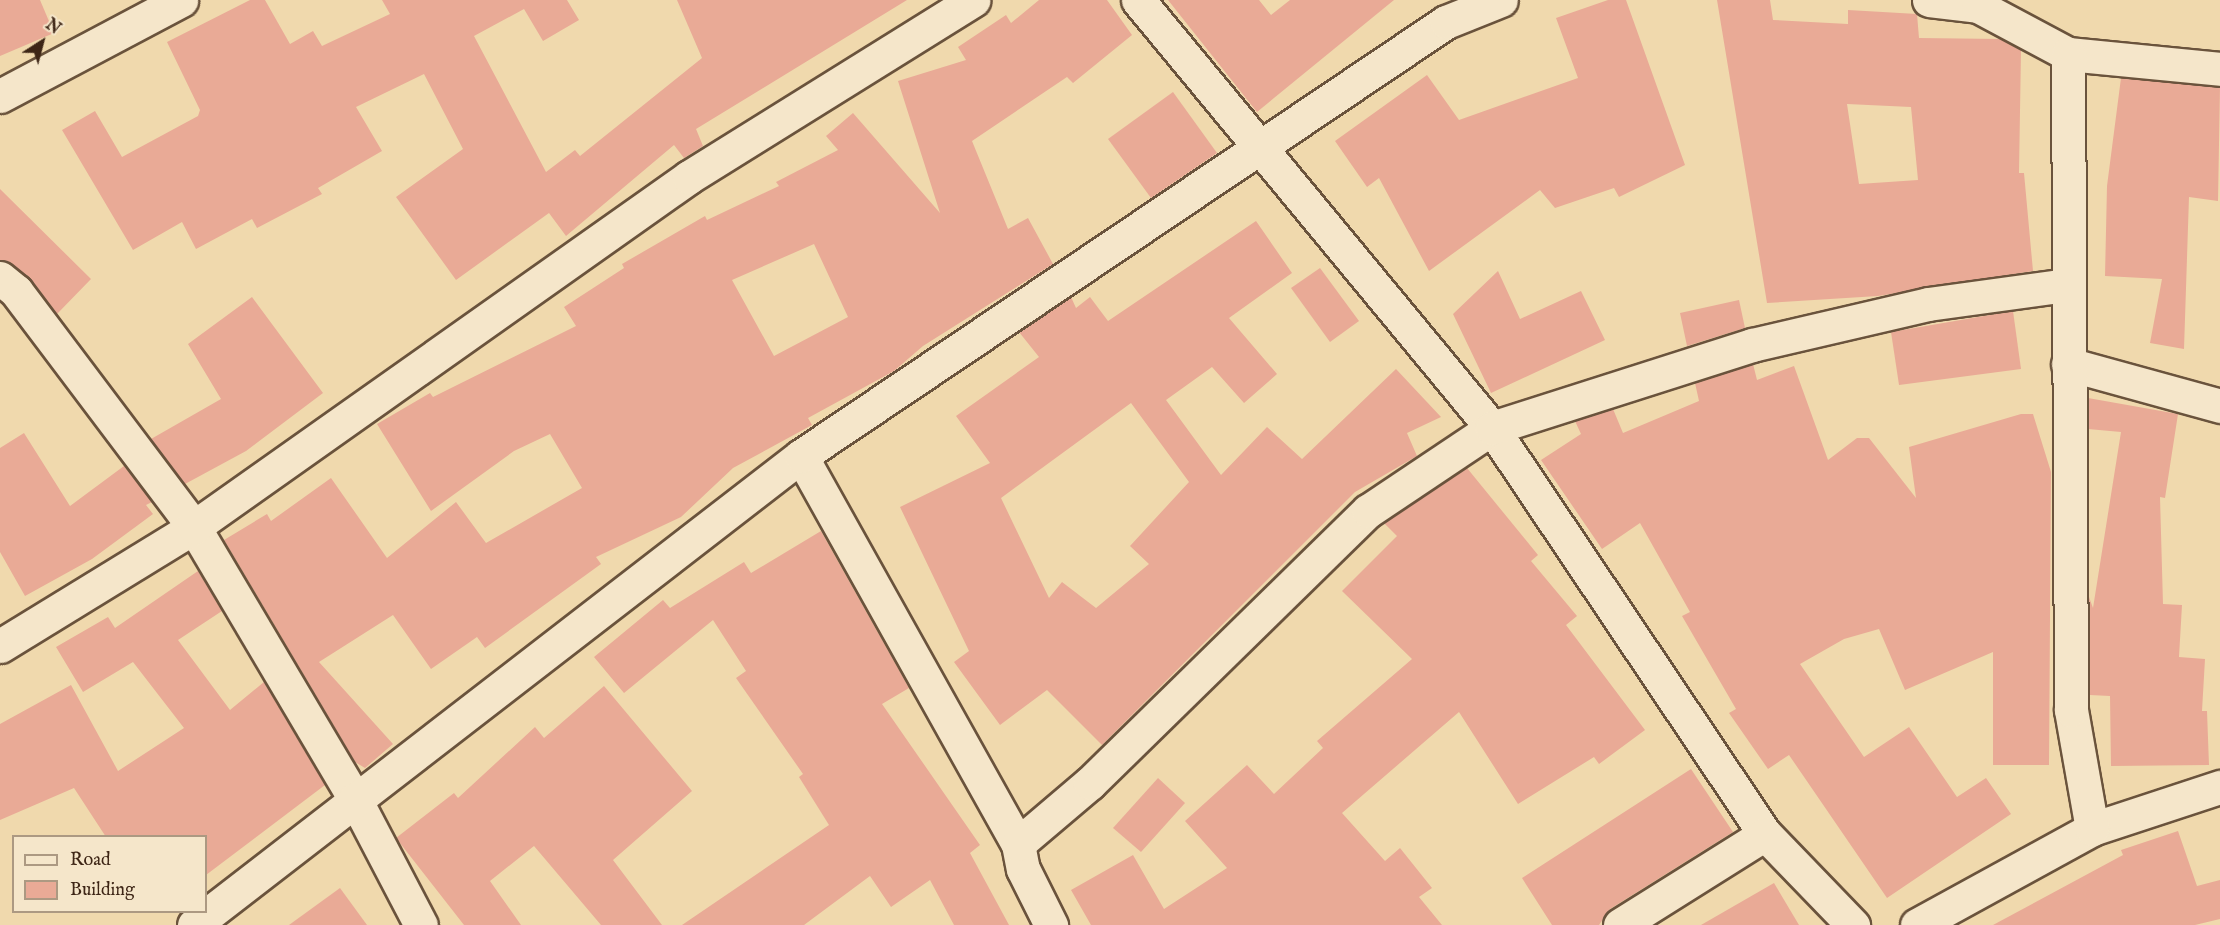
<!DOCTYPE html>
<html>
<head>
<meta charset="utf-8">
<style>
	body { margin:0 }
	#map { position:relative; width:2220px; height:925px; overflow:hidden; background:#f0d9ad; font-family:"IM FELL English",serif }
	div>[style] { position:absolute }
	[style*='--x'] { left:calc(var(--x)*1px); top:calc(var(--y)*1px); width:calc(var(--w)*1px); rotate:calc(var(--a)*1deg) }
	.building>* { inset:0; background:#e9aa96 }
	.roads { filter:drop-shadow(2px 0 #6a533c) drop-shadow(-2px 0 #6a533c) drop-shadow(0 2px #6a533c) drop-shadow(0 -2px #6a533c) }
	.street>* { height:33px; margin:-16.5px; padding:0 16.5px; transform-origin:16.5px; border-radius:16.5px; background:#f5e6ca }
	span { translate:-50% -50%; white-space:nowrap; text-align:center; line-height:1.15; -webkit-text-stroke:4.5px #f5e6ca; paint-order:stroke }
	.legend { position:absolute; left:12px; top:835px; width:195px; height:78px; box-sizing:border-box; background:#f5e6ca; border:2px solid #ac9982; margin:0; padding:8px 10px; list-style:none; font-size:18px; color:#3e2616 }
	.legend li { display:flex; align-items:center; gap:12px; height:30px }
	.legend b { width:30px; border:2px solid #ac9982 }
	.north { position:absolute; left:12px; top:12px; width:60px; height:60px; -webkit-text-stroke:4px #f5e6ca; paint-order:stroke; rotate:36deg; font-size:16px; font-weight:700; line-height:24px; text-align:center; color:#3e2616 }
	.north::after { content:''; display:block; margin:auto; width:21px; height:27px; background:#3e2616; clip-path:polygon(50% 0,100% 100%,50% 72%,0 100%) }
</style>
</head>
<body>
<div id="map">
	<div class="building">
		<div style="clip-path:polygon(0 0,40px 0,54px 33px,0 56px)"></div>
		<div style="clip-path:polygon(250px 0,265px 0,290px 44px,313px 31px,322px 46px,390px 14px,382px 0,567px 0,579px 20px,543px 41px,524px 9px,474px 36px,546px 172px,575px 150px,580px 156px,702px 58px,677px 0,907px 0,696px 129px,703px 146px,684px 158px,674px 145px,566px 236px,549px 213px,456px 280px,396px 197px,463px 149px,424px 74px,356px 107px,382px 151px,318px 188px,322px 194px,257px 228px,252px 219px,196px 249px,182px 222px,133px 250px,62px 130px,95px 111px,122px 157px,198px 116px,200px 110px,167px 42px)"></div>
		<div style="clip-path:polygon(evenodd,1039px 0,1107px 0,1132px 35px,1073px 83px,1067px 77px,972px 141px,1008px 229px,1028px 218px,1053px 264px,923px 346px,894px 371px,808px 418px,812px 425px,733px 468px,681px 517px,596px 557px,601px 564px,485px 648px,477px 637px,431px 669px,393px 615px,319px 662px,393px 744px,365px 768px,355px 762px,224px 540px,267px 514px,271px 521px,331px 478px,387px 558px,456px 502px,486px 543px,582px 488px,550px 434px,514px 451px,431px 511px,377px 424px,430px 393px,433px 397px,576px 326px,564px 307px,624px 268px,622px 264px,705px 216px,707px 220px,779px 186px,776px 182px,838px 150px,826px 136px,853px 113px,940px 213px,898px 81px,966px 60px,958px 47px,1006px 15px,1011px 23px,1039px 0,814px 244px,848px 317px,774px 356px,732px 280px,814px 244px)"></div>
		<div style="clip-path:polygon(1168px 0,1259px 0,1271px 15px,1290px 0,1394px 0,1257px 112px)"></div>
		<div style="clip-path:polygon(1608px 0,1626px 0,1685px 165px,1619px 197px,1614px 188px,1555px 208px,1540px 190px,1429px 271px,1379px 178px,1367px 187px,1335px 141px,1427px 75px,1459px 120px,1578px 78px,1556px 18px)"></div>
		<div style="clip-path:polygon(evenodd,1717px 0,1770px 0,1773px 20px,1848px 24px,1848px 10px,1917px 14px,1919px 38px,2001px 39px,2021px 50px,2019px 173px,2024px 173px,2033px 271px,1878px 296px,1767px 303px,1717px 0,1847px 104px,1911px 107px,1918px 180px,1859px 184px,1847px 104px)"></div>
		<div style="clip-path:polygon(2121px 78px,2220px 87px,2218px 201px,2189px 197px,2184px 349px,2150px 343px,2162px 279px,2105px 276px,2107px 186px)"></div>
		<div style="clip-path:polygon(1173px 92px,1217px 153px,1151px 198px,1108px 139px)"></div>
		<div style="clip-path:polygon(0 189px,91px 279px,57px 314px,28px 277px,0 260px)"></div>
		<div style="clip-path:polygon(evenodd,1256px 221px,1292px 273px,1229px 318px,1277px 374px,1244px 403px,1212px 367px,1166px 400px,1221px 475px,1267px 427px,1302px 459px,1396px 369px,1441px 417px,1407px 433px,1417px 456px,1355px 492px,1102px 745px,1047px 690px,1000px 725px,954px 662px,969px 651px,900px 507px,990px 463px,956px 416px,1039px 357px,1019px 332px,1071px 297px,1076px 308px,1090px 297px,1108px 321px,1256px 221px,1131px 403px,1189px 482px,1130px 546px,1149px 564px,1096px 608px,1062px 582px,1049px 598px,1001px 498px,1131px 403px)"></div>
		<div style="clip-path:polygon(1320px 268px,1359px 321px,1330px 342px,1291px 288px)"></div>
		<div style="clip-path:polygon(1498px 271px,1520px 319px,1581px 291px,1605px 340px,1491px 393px,1453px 314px)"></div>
		<div style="clip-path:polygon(252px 297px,323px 393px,246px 451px,185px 484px,151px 439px,221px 399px,188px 344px)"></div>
		<div style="clip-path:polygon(1739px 300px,1745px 328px,1687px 346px,1680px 313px)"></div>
		<div style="clip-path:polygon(2013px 311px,2021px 369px,1899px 385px,1891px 332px)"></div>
		<div style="clip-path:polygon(1753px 364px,1757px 380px,1794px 366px,1828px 460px,1857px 438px,1869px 438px,1916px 498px,1909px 447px,2021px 414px,2033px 414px,2051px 472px,2049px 765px,1993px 765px,1993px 652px,1905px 690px,1879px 629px,1844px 639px,1800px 664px,1864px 757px,1909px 727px,1957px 797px,1986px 778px,2011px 814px,1887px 898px,1789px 755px,1768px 769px,1729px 713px,1736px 709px,1682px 616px,1690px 612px,1640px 523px,1602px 549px,1541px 460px,1581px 434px,1575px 421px,1613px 409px,1623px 433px,1699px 401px,1695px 383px)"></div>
		<div style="clip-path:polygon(2088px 398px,2178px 414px,2165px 498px,2160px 497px,2163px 604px,2182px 605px,2179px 657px,2205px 659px,2202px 711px,2207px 711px,2209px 765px,2111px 766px,2110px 696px,2090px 695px,2089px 597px,2093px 608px,2121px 432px,2088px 429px)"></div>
		<div style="clip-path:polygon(24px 433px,70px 506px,124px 466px,152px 502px,146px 505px,153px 514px,92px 559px,25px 596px,0 552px,0 448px)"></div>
		<div style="clip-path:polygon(1467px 468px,1538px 555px,1531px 561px,1577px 616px,1566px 625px,1645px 730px,1599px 764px,1594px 757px,1518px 804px,1459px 712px,1342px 813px,1385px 861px,1400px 848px,1432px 888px,1419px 897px,1442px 925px,1091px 925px,1071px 890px,1133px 855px,1164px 909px,1227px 868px,1185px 821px,1247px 765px,1274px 794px,1323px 748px,1317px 741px,1412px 659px,1342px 591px,1397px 536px,1384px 523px)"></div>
		<div style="clip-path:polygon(821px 531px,909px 688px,882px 704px,980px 845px,970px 853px,1009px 925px,954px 925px,930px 880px,891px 907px,870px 876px,804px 925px,682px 925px,829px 825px,799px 777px,803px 774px,736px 678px,746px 671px,713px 620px,624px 693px,594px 657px,663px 600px,670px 608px,744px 562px,751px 573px)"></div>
		<div style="clip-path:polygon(198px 571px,222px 611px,178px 640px,230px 710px,264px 682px,325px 785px,206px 875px,206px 837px,106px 837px,74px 788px,0 820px,0 724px,71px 685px,118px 771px,184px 728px,133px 662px,83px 692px,56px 647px,108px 617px,115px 628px)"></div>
		<div style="clip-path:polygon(604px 686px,692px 791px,613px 860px,662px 925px,601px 925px,534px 846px,490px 881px,521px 925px,464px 925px,396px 838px,454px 793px,458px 798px,535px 727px,544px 738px)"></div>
		<div style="clip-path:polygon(1691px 769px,1733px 832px,1610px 909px,1599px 925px,1552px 925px,1522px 878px)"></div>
		<div style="clip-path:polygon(1158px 778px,1185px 803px,1141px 852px,1113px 828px)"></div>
		<div style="clip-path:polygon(2178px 831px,2197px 886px,2220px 880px,2220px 919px,2195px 925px,1993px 925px,2123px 855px,2121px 850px)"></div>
		<div style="clip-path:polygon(1774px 883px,1799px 925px,1701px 925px)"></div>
		<div style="clip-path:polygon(340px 888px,367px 925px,289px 925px)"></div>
	</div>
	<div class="roads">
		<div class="street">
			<div style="--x:1138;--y:0;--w:555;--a:50.41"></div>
			<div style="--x:1492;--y:428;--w:489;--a:56.1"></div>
			<div style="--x:1765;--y:834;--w:127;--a:46"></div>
			<div style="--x:1929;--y:0;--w:49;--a:7"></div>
			<div style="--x:1978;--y:6;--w:102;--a:28.1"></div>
			<div style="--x:2068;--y:54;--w:153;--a:5.6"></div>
			<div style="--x:0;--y:96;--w:205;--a:-27.9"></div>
			<div style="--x:0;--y:278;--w:21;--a:39"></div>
			<div style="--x:16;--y:291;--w:296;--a:53"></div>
			<div style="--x:194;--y:527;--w:316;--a:59.4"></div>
			<div style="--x:355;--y:799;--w:142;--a:62.4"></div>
			<div style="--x:2068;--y:364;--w:158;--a:15.4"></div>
			<div style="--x:801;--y:456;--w:445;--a:60.8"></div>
			<div style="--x:1018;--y:844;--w:25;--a:79"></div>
			<div style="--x:1023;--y:869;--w:63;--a:63.4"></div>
			<div style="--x:0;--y:646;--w:228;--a:-31.5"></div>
			<div style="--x:194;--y:527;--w:606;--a:-35.26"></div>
			<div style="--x:689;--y:177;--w:335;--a:-31.9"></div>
			<div style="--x:2092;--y:829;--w:135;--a:-18.2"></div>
			<div style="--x:1018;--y:844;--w:94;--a:-40.3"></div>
			<div style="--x:1090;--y:783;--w:389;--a:-44.4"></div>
			<div style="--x:1368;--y:511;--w:149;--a:-33.8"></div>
			<div style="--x:1492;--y:428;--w:273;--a:-17.7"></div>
			<div style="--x:1752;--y:345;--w:181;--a:-13.1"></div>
			<div style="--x:1928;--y:304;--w:140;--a:-7.8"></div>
			<div style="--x:194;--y:925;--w:767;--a:-37.69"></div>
			<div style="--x:801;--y:456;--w:777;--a:-33.94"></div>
			<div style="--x:1446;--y:22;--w:59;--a:-21.8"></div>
			<div style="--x:1620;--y:925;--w:171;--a:-32.1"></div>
			<div style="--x:1917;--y:925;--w:200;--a:-28.7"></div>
			<div style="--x:2092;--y:829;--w:121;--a:-100"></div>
			<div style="--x:2071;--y:710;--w:656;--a:-90.26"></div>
		</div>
	</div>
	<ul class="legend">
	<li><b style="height:8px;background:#f5e6ca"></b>Road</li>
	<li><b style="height:16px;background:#e9aa96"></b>Building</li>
	</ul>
	<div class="north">N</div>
</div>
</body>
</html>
